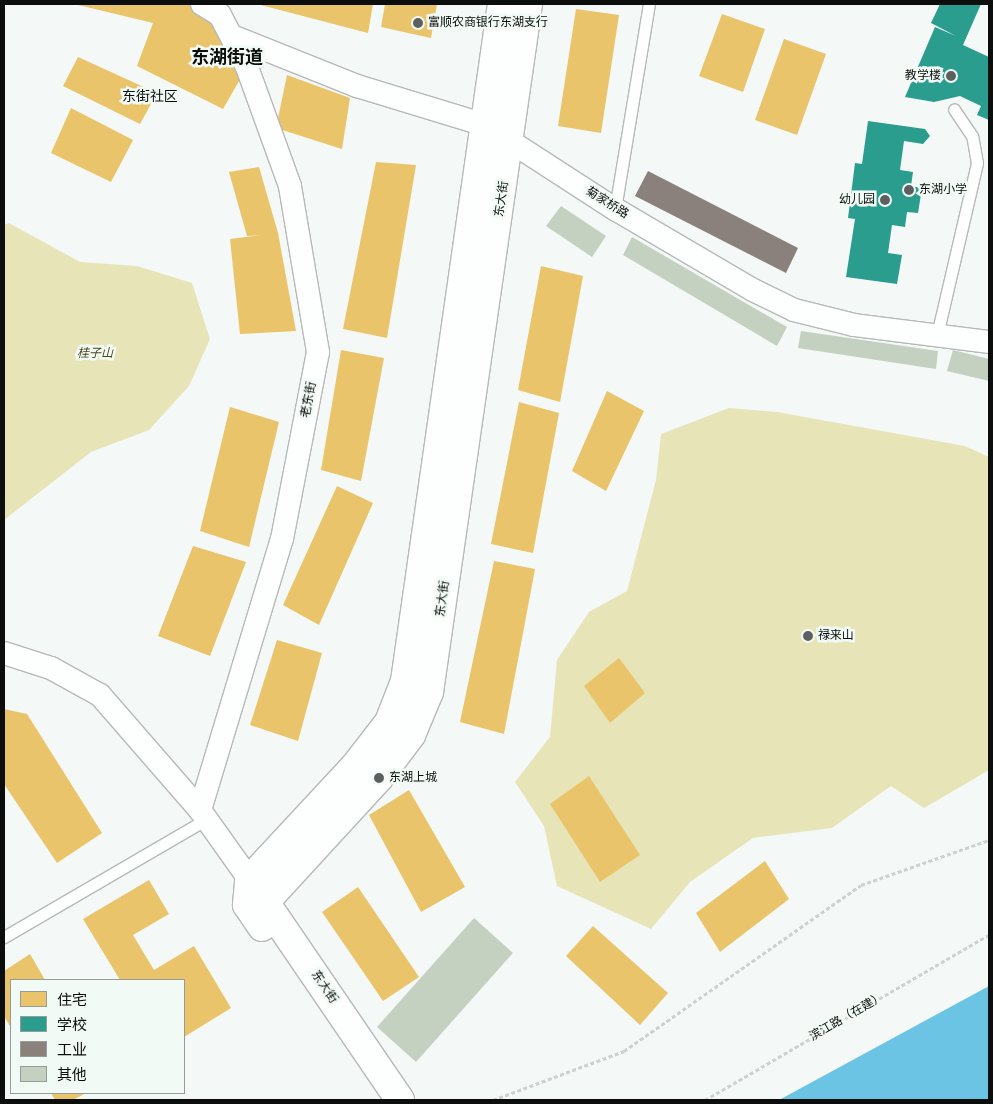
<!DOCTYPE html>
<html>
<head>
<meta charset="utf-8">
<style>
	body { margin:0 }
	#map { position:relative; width:993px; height:1104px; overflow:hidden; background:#f4f8f6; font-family:"Times New Roman","Noto Sans SC",serif }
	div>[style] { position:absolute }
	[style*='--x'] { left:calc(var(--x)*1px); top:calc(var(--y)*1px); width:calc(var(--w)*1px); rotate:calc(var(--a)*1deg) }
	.green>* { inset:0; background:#e7e5b8 }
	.water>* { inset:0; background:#6bc4e4 }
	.homes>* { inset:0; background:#e9c46a }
	.schools>* { inset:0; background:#2a9d8f }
	.industry>* { inset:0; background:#8a817c }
	.building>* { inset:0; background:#c5d1c0 }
	.path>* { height:3px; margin-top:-1.5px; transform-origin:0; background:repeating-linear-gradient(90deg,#cfd0d0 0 4px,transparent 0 6.5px) }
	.roads { filter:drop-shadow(1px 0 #b6b9b8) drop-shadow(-1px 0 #b6b9b8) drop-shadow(0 1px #b6b9b8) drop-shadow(0 -1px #b6b9b8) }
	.lane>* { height:11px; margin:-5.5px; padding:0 5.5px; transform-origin:5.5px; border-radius:5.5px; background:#fdfefe }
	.street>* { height:22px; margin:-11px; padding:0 11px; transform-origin:11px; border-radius:11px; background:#fdfefe }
	.primary>* { height:28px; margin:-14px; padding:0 14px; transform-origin:14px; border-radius:14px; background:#fdfefe }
	.dots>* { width:14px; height:14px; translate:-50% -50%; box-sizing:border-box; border:2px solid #f2faf6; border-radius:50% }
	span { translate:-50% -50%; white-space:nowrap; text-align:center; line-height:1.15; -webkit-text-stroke:5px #f2faf6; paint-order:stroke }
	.poi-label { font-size:12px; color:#0b0e0c }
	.left { translate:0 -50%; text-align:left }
	.right { translate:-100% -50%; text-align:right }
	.street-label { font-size:12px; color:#0b0e0c }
	.park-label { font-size:12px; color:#4c481d; font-style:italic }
	.neighbourhood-label { font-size:14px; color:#0b0e0c }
	.district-label { font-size:18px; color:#0b0e0c; font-weight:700 }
	.frame { position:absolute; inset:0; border:5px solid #0b0e0c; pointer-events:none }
	.legend { position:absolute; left:10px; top:979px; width:175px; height:115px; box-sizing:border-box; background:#f2faf6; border:1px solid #969c98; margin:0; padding:6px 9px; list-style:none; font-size:15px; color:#0b0e0c }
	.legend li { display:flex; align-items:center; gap:10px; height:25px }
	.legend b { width:25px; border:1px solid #969c98 }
</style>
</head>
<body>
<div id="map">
	<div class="green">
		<div style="clip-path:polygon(9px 223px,80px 262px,137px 266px,192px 283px,210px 339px,189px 386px,149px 430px,91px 452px,4px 520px,4px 225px)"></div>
		<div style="clip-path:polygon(729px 408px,777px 412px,965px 446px,989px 457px,989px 770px,924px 808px,891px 786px,832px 828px,753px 838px,690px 882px,651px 929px,557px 886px,544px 826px,515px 782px,550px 737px,557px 660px,589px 612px,627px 591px,656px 480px,661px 434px)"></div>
	</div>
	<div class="water">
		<div style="clip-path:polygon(989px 986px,989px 1100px,779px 1100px)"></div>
	</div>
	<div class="homes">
		<div style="clip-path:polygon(74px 4px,202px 4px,247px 67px,223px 109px,137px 66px,153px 23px)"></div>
		<div style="clip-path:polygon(257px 4px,373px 4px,368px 33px)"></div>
		<div style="clip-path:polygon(385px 4px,437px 4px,431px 38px,381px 27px)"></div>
		<div style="clip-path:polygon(576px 9px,619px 15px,601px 133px,558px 126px)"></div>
		<div style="clip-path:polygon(722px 14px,765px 29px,743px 92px,699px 76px)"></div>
		<div style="clip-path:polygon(784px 39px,826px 54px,797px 135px,755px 120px)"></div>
		<div style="clip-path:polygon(78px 57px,157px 93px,140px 124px,63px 86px)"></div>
		<div style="clip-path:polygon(287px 75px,350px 98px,342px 149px,276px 128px)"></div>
		<div style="clip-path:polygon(71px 108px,133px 140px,111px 182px,51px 153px)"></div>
		<div style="clip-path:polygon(376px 162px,416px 165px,387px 338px,343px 329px)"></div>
		<div style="clip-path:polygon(259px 167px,278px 233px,296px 331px,240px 334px,230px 239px,262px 235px,247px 236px,229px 172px)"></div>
		<div style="clip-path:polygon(541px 266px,583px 276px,560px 402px,518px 390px)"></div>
		<div style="clip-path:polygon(341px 350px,384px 358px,361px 481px,321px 470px)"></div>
		<div style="clip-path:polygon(607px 391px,644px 411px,606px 491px,572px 471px)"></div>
		<div style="clip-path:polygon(519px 402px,559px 413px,533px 553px,491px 544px)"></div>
		<div style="clip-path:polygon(230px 407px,279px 422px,249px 547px,200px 531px)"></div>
		<div style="clip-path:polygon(337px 486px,373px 503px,319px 625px,283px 605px)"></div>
		<div style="clip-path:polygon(193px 546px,246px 562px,210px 656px,158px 636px)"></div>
		<div style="clip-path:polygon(494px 561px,535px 569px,504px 734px,460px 722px)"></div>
		<div style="clip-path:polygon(277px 640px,322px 653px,298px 741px,250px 725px)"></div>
		<div style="clip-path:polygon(619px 658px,645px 693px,610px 723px,584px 686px)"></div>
		<div style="clip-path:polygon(4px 709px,27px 714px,102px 833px,57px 863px,4px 784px)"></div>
		<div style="clip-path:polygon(589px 776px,640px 855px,600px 882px,550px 804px)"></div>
		<div style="clip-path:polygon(409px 790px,465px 887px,421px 912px,369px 815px)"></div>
		<div style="clip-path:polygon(765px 861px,789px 899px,720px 952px,696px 913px)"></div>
		<div style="clip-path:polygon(149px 880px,169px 914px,133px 935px,154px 970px,194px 946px,231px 1008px,184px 1037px,184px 980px,120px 980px,83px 919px)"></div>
		<div style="clip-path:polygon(358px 887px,419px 977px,383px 1001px,322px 912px)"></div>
		<div style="clip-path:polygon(593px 926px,668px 993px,640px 1025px,566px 956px)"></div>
		<div style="clip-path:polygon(30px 954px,45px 980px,11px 980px,11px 1028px,4px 1016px,4px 971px)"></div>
		<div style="clip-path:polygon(51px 1093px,86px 1093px,73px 1100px,55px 1100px)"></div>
	</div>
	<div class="schools">
		<div style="clip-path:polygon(940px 4px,981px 4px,963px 45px,989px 57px,989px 120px,977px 115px,981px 106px,960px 96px,934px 102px,905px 97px,935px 27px,956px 36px,931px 23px)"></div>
		<div style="clip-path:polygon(868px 121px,925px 129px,930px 136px,923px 144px,904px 141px,900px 170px,913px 172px,911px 186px,922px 188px,918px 213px,907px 212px,905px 227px,892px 225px,888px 253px,902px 255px,897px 284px,846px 277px,855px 219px,848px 218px,855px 163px,862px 164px)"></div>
	</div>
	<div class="industry">
		<div style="clip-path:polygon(648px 171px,798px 248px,786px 273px,635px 196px)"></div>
	</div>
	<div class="building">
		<div style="clip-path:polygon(561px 206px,606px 236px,592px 257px,546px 226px)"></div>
		<div style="clip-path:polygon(632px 237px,787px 327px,777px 346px,623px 255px)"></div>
		<div style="clip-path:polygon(801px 331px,938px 351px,936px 369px,798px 348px)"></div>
		<div style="clip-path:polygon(953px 350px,989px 359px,989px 381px,947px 371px)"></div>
		<div style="clip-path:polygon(474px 918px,513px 953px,416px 1062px,377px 1027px)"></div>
	</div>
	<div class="path">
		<div style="--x:493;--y:1100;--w:140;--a:-20.5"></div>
		<div style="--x:624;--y:1051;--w:289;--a:-35"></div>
		<div style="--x:861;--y:885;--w:136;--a:-19.4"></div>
		<div style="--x:705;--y:1100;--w:328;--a:-30.2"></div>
	</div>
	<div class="roads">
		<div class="lane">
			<div style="--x:615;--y:209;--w:208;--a:-80.6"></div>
			<div style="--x:937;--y:335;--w:177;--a:-76.9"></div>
			<div style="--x:977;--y:163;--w:27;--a:-100"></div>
			<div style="--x:972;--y:136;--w:32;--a:-124"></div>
			<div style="--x:4;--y:937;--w:235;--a:-30.2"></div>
		</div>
		<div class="street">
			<div style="--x:232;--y:36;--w:135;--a:21.8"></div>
			<div style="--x:357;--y:86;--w:134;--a:16.9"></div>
			<div style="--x:485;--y:125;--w:155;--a:32.9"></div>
			<div style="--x:615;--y:209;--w:160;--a:30.4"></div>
			<div style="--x:753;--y:290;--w:46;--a:26"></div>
			<div style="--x:794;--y:310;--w:62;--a:14"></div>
			<div style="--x:854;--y:325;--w:136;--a:7.2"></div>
			<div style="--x:4;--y:653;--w:49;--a:17.7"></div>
			<div style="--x:51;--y:668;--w:56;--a:28.9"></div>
			<div style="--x:100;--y:695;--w:152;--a:49"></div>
			<div style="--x:200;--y:810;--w:102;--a:54.6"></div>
			<div style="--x:200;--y:810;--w:283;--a:-73.2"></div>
			<div style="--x:282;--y:539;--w:190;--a:-79.1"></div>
			<div style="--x:318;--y:352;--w:168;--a:-99.6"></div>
			<div style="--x:290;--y:186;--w:127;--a:-109.9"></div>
			<div style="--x:247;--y:67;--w:59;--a:-117.4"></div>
			<div style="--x:220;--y:15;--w:21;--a:-149"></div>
		</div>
		<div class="primary">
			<div style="--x:262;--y:927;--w:27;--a:-124"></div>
			<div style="--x:247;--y:905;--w:25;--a:-85"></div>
			<div style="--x:249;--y:880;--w:156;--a:-47.1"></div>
			<div style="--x:355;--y:766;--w:56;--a:-52.3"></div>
			<div style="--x:389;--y:722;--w:44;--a:-68.7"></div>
			<div style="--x:405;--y:681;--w:684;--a:-81.85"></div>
			<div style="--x:400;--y:1100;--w:240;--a:-124.3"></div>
			<div style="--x:265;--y:902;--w:168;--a:-47.4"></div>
			<div style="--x:379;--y:778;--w:54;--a:-53.3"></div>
			<div style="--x:411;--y:735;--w:47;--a:-67.3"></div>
			<div style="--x:429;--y:692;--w:695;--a:-81.81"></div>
		</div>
	</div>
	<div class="dots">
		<div style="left:418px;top:23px;background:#5d605e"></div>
		<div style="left:951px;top:76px;background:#5d605e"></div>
		<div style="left:909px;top:190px;background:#5d605e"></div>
		<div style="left:885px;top:200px;background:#5d605e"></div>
		<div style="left:808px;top:636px;background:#5d605e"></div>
		<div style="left:379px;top:778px;background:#5d605e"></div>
	</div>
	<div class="poi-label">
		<span class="left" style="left:428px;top:23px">富顺农商银行东湖支行</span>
		<span class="right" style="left:941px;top:76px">教学楼</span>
		<span class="left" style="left:919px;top:190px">东湖小学</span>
		<span class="right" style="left:875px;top:200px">幼儿园</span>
		<span class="left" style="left:818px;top:636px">禄来山</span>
		<span class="left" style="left:389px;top:778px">东湖上城</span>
	</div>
	<div class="street-label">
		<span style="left:502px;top:199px;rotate:-82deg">东大街</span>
		<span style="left:607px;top:203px;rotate:32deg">菊家桥路</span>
		<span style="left:309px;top:400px;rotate:-79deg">老东街</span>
		<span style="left:443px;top:599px;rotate:-82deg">东大街</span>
		<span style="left:324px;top:987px;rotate:56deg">东大街</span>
		<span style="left:847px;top:1017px;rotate:-30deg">滨江路（在建）</span>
	</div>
	<div class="park-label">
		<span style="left:95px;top:354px">桂子山</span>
	</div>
	<div class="neighbourhood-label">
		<span style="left:150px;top:97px">东街社区</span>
	</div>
	<div class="district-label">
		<span style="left:227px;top:57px">东湖街道</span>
	</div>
	<div class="frame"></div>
	<ul class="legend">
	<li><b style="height:14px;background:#e9c46a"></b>住宅</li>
	<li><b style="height:14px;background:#2a9d8f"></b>学校</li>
	<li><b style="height:14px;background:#8a817c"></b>工业</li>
	<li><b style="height:14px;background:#c5d1c0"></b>其他</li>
	</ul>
</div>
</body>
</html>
